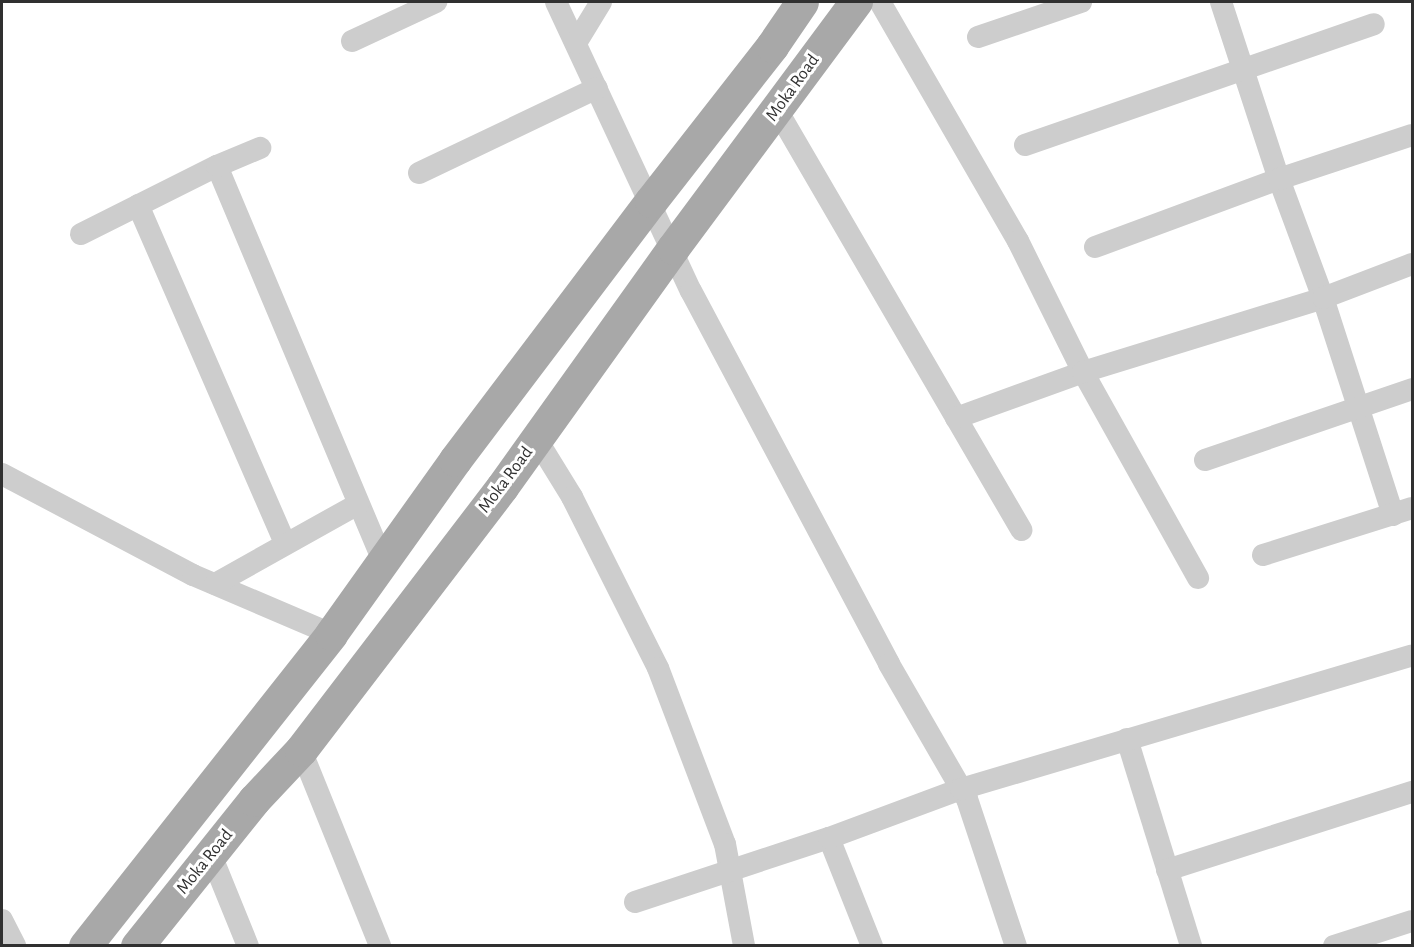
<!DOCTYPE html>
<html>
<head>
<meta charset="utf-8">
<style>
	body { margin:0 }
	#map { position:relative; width:1414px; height:947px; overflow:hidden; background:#fff; font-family:"Alegreya Sans",sans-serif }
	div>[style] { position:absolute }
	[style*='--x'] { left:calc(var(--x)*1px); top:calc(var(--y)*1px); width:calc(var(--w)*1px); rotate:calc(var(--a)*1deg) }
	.minor>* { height:22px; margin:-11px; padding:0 11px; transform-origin:11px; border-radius:11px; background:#cdcdcd }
	.primary>* { height:33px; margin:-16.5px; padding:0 16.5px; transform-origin:16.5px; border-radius:16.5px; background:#a8a8a8 }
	span { translate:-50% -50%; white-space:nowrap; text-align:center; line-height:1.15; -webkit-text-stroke:6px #fff; paint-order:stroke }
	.street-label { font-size:18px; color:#303030 }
	.frame { position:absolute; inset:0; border:3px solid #303030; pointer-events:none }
</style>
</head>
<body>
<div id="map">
	<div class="minor">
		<div style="--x:556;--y:2;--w:319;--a:65"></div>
		<div style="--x:691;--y:291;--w:422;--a:62"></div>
		<div style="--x:889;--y:664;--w:156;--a:60"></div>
		<div style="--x:967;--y:799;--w:155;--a:71.6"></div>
		<div style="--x:880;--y:2;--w:276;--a:60"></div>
		<div style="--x:1018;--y:241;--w:146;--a:63.6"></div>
		<div style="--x:1083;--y:372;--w:236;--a:60.8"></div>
		<div style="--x:1221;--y:2;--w:186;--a:71.9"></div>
		<div style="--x:1279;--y:179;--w:127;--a:69.7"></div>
		<div style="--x:1323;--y:298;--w:228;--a:72.1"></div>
		<div style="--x:978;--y:37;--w:109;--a:-18.8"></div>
		<div style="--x:352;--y:41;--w:93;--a:-24.9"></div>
		<div style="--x:576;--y:43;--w:48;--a:-58.6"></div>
		<div style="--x:777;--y:110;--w:486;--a:59.8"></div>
		<div style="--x:1025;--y:145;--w:369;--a:-19.1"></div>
		<div style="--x:217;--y:166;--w:428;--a:67.2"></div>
		<div style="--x:419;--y:173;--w:197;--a:-25.5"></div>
		<div style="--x:138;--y:205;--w:369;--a:66.5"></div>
		<div style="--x:81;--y:234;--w:152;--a:-26.6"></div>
		<div style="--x:217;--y:166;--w:47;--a:-22.7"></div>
		<div style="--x:1095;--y:247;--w:196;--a:-20.3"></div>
		<div style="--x:1279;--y:179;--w:140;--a:-18.3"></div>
		<div style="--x:956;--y:418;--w:135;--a:-19.9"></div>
		<div style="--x:1083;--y:372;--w:251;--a:-17.1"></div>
		<div style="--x:1323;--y:298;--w:95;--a:-20.9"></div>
		<div style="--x:537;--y:440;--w:67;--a:58.4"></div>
		<div style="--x:572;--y:497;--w:191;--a:63.3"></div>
		<div style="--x:658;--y:668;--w:188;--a:69.2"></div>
		<div style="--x:725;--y:844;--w:104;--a:79.4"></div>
		<div style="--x:1205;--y:460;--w:219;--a:-18.9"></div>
		<div style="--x:2;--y:474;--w:216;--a:27.9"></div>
		<div style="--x:193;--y:575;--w:150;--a:23.1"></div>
		<div style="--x:1263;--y:555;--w:156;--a:-17.5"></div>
		<div style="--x:215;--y:584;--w:164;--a:-29.2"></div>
		<div style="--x:1127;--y:739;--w:217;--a:72.8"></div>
		<div style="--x:301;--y:750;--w:211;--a:68"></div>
		<div style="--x:829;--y:838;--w:116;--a:68.3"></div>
		<div style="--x:211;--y:855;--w:98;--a:67.9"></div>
		<div style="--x:1167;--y:870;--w:257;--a:-17.7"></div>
		<div style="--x:635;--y:902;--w:204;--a:-18.3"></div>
		<div style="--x:829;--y:838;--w:141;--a:-20.4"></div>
		<div style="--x:961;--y:789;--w:470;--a:-16.5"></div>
		<div style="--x:2;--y:920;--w:29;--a:63"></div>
		<div style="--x:1334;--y:946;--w:82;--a:-17.8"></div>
	</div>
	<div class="primary">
		<div style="--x:85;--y:946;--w:397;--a:-51.7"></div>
		<div style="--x:331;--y:634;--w:214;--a:-54.5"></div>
		<div style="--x:455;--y:460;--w:325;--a:-52.9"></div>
		<div style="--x:651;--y:201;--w:197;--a:-52"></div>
		<div style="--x:772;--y:46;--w:53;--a:-55.7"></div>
		<div style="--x:137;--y:946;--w:187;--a:-51.3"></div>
		<div style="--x:254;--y:800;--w:69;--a:-46.8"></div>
		<div style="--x:301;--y:750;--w:331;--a:-52.6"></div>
		<div style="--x:502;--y:487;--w:294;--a:-54.4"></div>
		<div style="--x:673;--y:248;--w:307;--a:-53.4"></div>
	</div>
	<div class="street-label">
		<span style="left:793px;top:88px;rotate:-54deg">Moka Road</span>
		<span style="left:506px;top:480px;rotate:-53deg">Moka Road</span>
		<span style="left:205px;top:862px;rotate:-51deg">Moka Road</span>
	</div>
	<div class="frame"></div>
</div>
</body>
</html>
